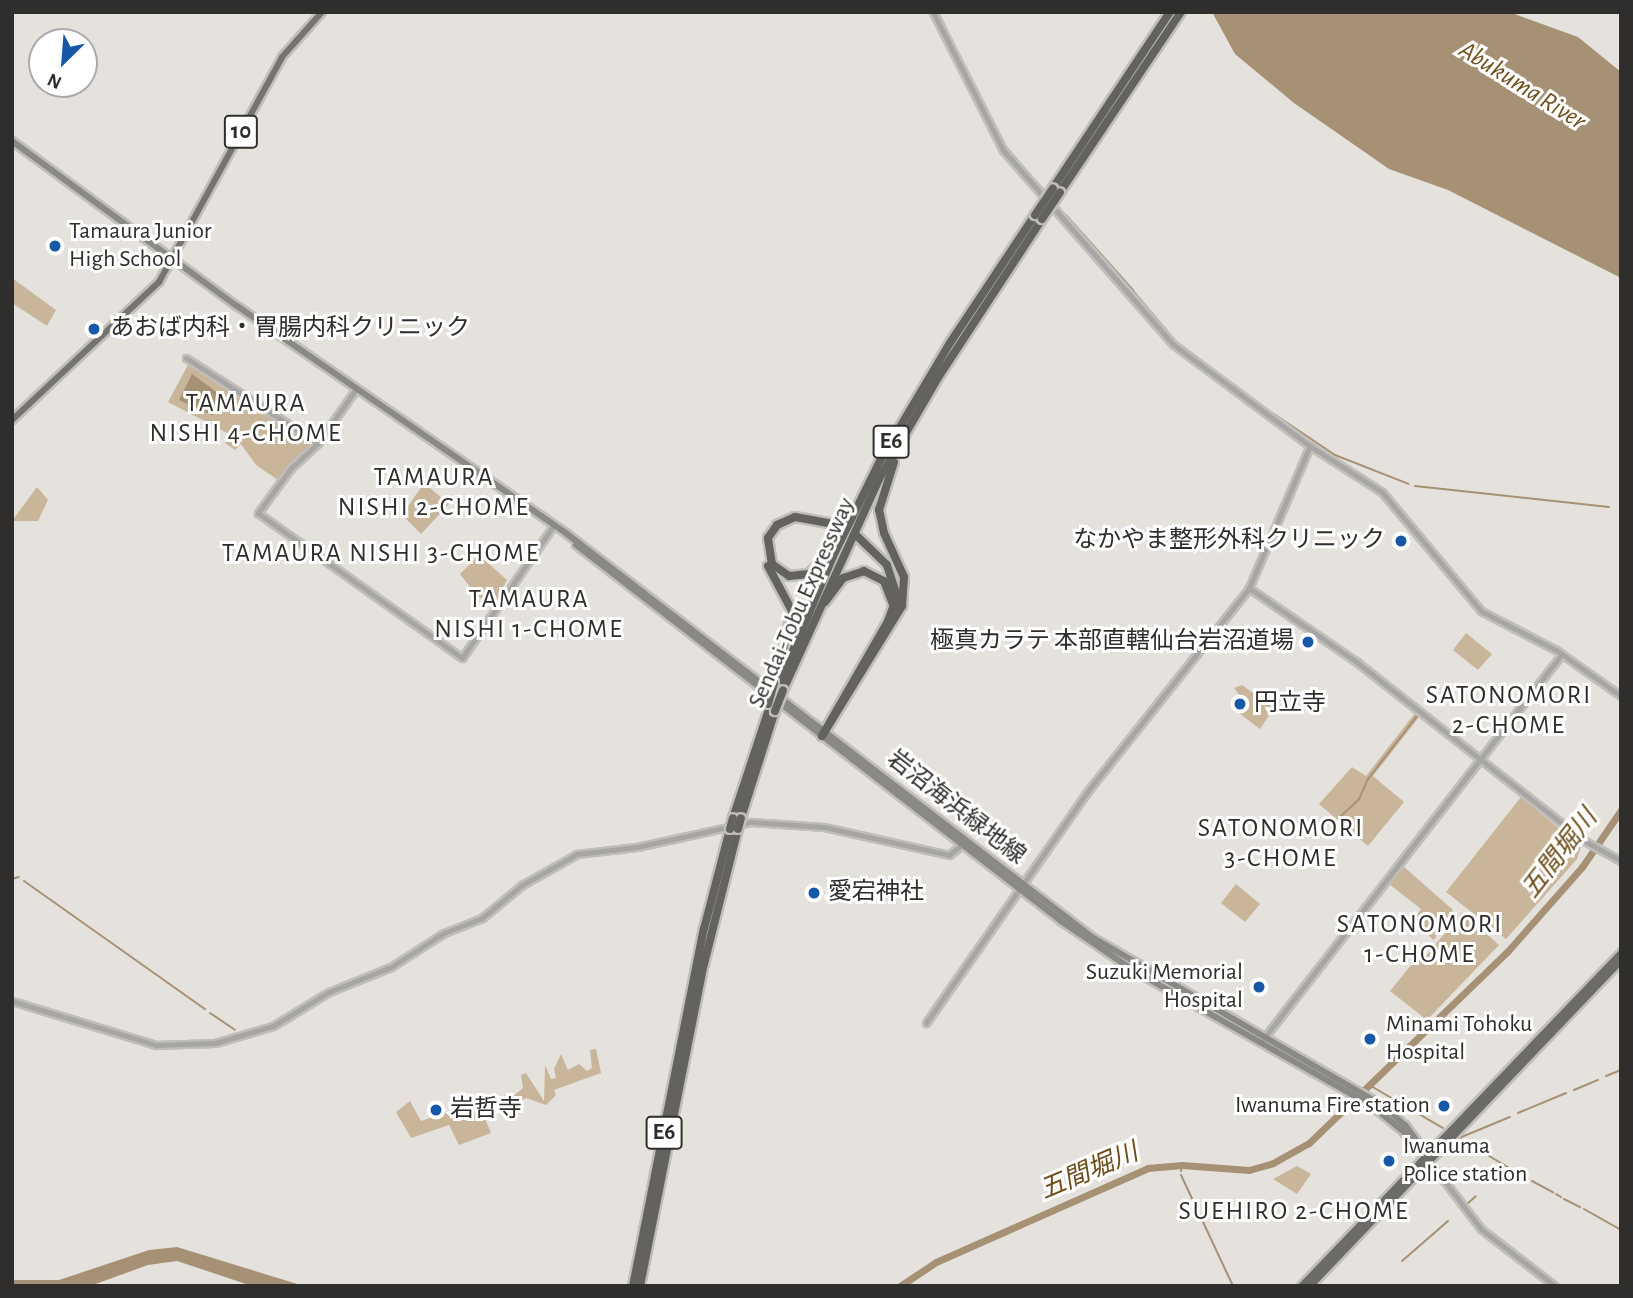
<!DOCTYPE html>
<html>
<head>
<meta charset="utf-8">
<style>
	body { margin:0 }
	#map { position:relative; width:1633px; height:1298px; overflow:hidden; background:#e5e2de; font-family:"Alegreya Sans","Noto Sans JP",sans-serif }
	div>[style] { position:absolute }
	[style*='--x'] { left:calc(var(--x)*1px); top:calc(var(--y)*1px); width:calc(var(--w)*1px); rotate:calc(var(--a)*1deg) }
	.green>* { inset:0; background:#c9b59a }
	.water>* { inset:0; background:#a69174 }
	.stream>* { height:2px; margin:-1px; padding:0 1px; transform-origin:1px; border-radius:1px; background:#a69174 }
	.river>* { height:7px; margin:-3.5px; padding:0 3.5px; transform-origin:3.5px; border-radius:3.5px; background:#a69174 }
	.roads { filter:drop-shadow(2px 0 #c1beba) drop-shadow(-2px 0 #c1beba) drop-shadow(0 2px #c1beba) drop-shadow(0 -2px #c1beba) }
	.tertiary>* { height:5px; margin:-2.5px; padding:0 2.5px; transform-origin:2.5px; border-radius:2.5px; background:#a7a6a4 }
	.secondary>* { height:6px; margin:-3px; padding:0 3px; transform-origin:3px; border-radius:3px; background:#8b8986 }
	.primary>* { height:6px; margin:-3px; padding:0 3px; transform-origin:3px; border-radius:3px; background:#767470 }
	.trunk>* { height:7px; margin:-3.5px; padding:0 3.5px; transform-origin:3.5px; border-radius:3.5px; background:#6d6b67 }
	.motorway>* { height:8px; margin:-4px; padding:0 4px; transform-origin:4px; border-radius:4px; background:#64625e }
	.bridges { filter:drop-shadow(2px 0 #c1beba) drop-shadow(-2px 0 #c1beba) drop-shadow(0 2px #c1beba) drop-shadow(0 -2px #c1beba) }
	.motorway-bridge>* { height:8px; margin:-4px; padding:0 4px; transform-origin:4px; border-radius:4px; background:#64625e }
	.dots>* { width:19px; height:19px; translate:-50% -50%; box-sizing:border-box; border:4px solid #fff; border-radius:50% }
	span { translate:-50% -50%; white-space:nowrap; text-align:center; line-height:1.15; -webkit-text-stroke:6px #fff; paint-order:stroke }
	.shield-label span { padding:2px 5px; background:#fff; border:2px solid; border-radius:5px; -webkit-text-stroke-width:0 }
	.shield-label { font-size:23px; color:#2f2e2c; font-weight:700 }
	.poi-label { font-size:24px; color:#2f2e2c }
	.left { translate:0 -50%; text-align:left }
	.right { translate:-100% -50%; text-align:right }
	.street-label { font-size:24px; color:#2f2e2c }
	.water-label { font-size:26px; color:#6e4f1c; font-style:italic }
	.neighbourhood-label { font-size:26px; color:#2f2e2c; letter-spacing:2px }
	.frame { position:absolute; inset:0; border:14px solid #2f2e2c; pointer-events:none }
	.north { position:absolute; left:28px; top:28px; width:70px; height:70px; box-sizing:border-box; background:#fff; border:2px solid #acabab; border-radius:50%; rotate:205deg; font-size:19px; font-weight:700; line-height:28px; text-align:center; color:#2f2e2c }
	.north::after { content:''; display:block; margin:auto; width:24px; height:32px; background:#1757a7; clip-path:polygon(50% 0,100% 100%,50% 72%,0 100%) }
</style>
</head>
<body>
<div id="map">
	<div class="green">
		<div style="clip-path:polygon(12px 278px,56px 310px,47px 326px,12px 303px)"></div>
		<div style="clip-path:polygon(189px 363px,268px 411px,311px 445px,278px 480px,256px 465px,241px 444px,235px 450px,225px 443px,231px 435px,168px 402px)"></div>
		<div style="clip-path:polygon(424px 483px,449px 504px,421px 534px,402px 515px)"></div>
		<div style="clip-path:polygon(37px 487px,48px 500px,38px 521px,12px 521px)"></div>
		<div style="clip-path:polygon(479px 555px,507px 580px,494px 605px,477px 596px,460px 574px)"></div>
		<div style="clip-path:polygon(1466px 633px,1492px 654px,1478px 670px,1453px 650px)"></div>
		<div style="clip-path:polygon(1242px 685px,1274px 708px,1260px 729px,1239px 713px,1247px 705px,1234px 688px)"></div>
		<div style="clip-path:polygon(1415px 713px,1420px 716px,1373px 776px,1404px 802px,1368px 846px,1319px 804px,1352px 767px,1366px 776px)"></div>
		<div style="clip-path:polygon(1521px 797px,1581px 847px,1577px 859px,1506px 939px,1446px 892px)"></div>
		<div style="clip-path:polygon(1403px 866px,1453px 910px,1434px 940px,1412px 922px,1421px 909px,1389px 884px)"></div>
		<div style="clip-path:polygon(1236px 884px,1260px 904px,1245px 922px,1221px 903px)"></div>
		<div style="clip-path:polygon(1462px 912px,1499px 945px,1427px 1020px,1390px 991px,1421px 953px,1426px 956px)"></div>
		<div style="clip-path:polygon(596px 1049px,601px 1073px,554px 1090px,556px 1095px,546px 1105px,526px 1098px,510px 1107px,507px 1101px,523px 1088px,521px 1075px,526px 1073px,544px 1101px,545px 1065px,551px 1079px,556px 1078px,554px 1069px,561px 1054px,568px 1070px,579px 1064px,587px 1071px,592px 1068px,590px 1050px)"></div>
		<div style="clip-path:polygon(477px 1099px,491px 1133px,459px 1145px,449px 1125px,411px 1138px,396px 1112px,410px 1101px,421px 1121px,447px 1112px,455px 1121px,468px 1115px,465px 1105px)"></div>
		<div style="clip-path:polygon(1297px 1166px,1311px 1174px,1297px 1194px,1273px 1179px)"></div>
	</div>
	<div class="water">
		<div style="clip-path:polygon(1212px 12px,1509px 12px,1578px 37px,1621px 72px,1621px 278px,1448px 190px,1389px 169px,1294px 103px,1235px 54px)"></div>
		<div style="clip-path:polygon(192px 374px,222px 396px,221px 411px,212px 415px,179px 400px)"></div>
		<div style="clip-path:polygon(177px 1247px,304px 1286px,252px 1286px,177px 1261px,148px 1265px,90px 1286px,12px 1286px,12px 1280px,59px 1280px,149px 1250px)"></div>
	</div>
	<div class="stream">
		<div style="--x:938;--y:12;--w:35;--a:65"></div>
		<div style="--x:955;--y:48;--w:32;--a:64"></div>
		<div style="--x:1001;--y:141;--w:51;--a:49.8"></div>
		<div style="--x:1042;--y:188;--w:6;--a:51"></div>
		<div style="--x:1066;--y:215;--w:101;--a:48.2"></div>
		<div style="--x:1134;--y:292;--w:51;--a:49.8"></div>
		<div style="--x:1170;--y:335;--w:19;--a:47"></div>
		<div style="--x:1199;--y:360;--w:87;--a:36.1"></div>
		<div style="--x:1274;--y:414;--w:73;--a:33.9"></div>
		<div style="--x:1335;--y:455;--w:79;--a:21.4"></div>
		<div style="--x:1415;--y:486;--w:195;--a:6.2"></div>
		<div style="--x:1341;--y:816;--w:25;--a:-43"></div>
		<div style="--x:1359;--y:799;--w:22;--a:-66"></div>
		<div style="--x:1368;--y:779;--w:80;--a:-52.1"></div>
		<div style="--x:12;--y:879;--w:7;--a:-16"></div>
		<div style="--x:24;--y:881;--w:222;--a:35.3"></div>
		<div style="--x:210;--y:1013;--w:30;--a:34"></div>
		<div style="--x:1606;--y:1076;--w:16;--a:-22"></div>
		<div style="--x:1371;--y:1086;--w:83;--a:30.3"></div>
		<div style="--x:1574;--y:1090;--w:26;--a:-23"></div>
		<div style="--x:1518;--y:1113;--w:52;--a:-22.6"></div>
		<div style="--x:1459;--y:1138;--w:55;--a:-22.4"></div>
		<div style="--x:1461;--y:1139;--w:17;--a:33"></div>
		<div style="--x:1479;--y:1150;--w:2;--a:27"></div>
		<div style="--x:1484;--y:1153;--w:51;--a:30.6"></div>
		<div style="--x:1181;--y:1171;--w:6;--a:-81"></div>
		<div style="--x:1181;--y:1175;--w:123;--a:64.9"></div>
		<div style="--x:1532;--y:1181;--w:24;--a:28"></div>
		<div style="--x:1556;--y:1194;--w:6;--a:31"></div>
		<div style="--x:1564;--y:1199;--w:18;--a:27"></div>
		<div style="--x:1466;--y:1205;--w:13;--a:-42"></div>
		<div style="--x:1584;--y:1209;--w:43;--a:29.6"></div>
		<div style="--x:1402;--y:1261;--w:61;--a:-41"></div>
		<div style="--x:1363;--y:1286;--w:1;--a:-45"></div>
	</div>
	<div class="river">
		<div style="--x:900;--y:1286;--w:43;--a:-33.7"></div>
		<div style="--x:936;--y:1262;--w:232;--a:-23.9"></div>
		<div style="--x:1148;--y:1168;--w:34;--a:-5"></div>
		<div style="--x:1182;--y:1165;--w:67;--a:4.3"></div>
		<div style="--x:1249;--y:1170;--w:25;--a:-16"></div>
		<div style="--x:1273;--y:1163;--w:41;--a:-29.1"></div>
		<div style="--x:1309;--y:1143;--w:275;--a:-44"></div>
		<div style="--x:1507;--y:952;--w:113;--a:-48.6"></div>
		<div style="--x:1582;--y:867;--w:69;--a:-55.6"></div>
	</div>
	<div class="roads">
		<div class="tertiary">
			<div style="--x:933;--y:12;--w:155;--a:63.1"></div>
			<div style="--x:1003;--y:150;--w:259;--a:48.8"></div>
			<div style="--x:1174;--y:345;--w:169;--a:36.6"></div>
			<div style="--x:1310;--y:446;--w:85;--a:32.6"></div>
			<div style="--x:1382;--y:492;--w:155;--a:50.2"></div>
			<div style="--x:1481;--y:611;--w:85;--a:27.5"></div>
			<div style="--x:1556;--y:650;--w:80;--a:35.3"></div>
			<div style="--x:186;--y:358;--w:157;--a:32.8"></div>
			<div style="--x:356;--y:389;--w:66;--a:125.1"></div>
			<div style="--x:318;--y:443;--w:37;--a:137"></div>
			<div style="--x:291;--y:468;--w:56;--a:126.3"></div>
			<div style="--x:258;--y:513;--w:250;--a:35.4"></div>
			<div style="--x:462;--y:658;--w:160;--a:-55.4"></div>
			<div style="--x:1249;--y:588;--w:132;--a:34.5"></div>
			<div style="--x:1358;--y:663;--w:286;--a:38.2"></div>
			<div style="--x:1583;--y:840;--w:43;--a:28.9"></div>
			<div style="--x:12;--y:1001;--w:151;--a:17"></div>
			<div style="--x:156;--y:1045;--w:59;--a:-1.9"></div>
			<div style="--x:215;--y:1043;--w:60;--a:-16.3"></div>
			<div style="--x:273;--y:1026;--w:66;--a:-31.3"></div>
			<div style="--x:329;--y:992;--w:67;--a:-22"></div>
			<div style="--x:391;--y:967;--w:63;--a:-32.7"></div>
			<div style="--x:444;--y:933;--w:41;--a:-21.5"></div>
			<div style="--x:482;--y:918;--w:52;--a:-39.5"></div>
			<div style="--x:522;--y:885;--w:63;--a:-29.4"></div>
			<div style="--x:577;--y:854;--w:60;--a:-6.7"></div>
			<div style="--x:637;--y:847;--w:117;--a:-12.4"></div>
			<div style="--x:751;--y:822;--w:73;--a:3.9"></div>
			<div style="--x:824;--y:827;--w:128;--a:12.6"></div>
			<div style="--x:949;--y:855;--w:21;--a:-39"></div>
			<div style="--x:926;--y:1023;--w:282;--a:-55.1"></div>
			<div style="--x:1087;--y:792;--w:260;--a:-51.5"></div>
			<div style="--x:1249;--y:588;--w:155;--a:-66.8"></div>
			<div style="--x:1264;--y:1038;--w:486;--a:-52.2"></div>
			<div style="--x:1429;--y:1161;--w:86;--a:52.6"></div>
			<div style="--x:1481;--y:1229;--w:93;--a:37.6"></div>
		</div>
		<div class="secondary">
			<div style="--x:12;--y:141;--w:279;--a:36.3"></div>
			<div style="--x:237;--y:306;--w:401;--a:34.6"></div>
			<div style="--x:567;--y:534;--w:662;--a:37.51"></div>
			<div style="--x:1092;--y:937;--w:337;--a:30.1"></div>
			<div style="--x:1383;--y:1106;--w:30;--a:41"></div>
			<div style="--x:1406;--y:1126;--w:37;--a:54"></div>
			<div style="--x:576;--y:545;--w:614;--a:37.78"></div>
			<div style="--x:1061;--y:921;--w:87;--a:34.2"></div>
			<div style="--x:1133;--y:970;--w:275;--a:29.6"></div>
			<div style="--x:1372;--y:1106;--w:38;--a:39"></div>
			<div style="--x:1402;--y:1130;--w:40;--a:49"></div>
		</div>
		<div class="primary">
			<div style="--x:12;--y:420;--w:202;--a:-43.2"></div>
			<div style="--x:159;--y:282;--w:256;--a:-61.3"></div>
			<div style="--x:282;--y:57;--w:60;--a:-48.4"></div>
		</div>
		<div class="trunk">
			<div style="--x:1301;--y:1286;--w:463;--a:-46.2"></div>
			<div style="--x:1309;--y:1286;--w:451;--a:-46.3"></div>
		</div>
		<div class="motorway">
			<div style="--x:1053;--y:188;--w:211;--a:-56.4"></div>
			<div style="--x:1060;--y:192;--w:217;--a:-56.1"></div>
			<div style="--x:829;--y:554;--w:28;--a:135"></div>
			<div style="--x:809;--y:574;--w:20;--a:174"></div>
			<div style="--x:789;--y:576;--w:21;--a:-145"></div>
			<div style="--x:772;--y:564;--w:26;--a:-99"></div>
			<div style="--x:768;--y:538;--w:16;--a:-55"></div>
			<div style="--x:777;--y:525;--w:20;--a:-24"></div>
			<div style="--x:795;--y:517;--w:45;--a:10.3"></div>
			<div style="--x:768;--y:566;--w:51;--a:61.9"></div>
			<div style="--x:792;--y:611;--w:57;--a:103.1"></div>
			<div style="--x:825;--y:602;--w:30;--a:-53"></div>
			<div style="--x:843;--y:578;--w:22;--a:-18"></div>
			<div style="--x:864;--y:571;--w:22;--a:27"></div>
			<div style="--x:884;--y:581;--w:26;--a:69"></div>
			<div style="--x:778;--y:686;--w:146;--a:-67"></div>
			<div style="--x:835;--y:552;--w:104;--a:-63.7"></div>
			<div style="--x:881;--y:459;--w:135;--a:-59.3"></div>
			<div style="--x:950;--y:343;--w:154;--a:-56.4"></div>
			<div style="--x:783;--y:690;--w:232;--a:-65.5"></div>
			<div style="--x:879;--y:479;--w:119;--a:-59.8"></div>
			<div style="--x:939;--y:376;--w:188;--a:-56.7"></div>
			<div style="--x:822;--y:736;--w:153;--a:-58.4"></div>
			<div style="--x:902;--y:606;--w:29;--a:-86"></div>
			<div style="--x:904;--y:577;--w:48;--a:-114.4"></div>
			<div style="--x:884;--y:533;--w:24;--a:-102"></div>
			<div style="--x:879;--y:510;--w:50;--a:-72.6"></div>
			<div style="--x:822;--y:736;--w:133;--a:-60.1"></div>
			<div style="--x:888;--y:621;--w:27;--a:-70"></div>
			<div style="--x:897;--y:596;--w:33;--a:-108"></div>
			<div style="--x:887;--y:565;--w:43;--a:-135.9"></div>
			<div style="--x:733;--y:818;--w:118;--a:-71.7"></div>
			<div style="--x:741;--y:818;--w:112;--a:-72.4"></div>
			<div style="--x:633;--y:1286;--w:364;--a:-78.8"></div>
			<div style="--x:704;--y:929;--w:103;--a:-75.4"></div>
			<div style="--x:640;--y:1286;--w:328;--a:-78.8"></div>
			<div style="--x:704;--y:964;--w:139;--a:-75.9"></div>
		</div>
	</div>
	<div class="bridges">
		<div class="motorway-bridge">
			<div style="--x:1035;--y:215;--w:32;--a:-56"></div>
			<div style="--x:1042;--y:219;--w:32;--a:-56"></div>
			<div style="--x:768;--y:704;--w:22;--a:-74"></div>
			<div style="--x:775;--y:711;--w:22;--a:-69"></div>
			<div style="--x:730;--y:829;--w:11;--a:-75"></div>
			<div style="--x:738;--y:829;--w:11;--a:-75"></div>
		</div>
	</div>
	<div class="dots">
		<div style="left:55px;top:246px;background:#1757a7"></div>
		<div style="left:94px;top:329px;background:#1757a7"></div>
		<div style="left:1401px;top:541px;background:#1757a7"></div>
		<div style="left:1308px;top:642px;background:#1757a7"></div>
		<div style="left:1240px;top:704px;background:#1757a7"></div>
		<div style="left:814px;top:893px;background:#1757a7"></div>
		<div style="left:1259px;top:987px;background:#1757a7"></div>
		<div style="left:1370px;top:1039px;background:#1757a7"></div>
		<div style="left:1444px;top:1106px;background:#1757a7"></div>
		<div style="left:436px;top:1110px;background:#1757a7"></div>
		<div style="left:1389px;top:1161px;background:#1757a7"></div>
	</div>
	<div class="shield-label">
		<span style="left:241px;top:132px">10</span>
		<span style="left:891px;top:442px">E6</span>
		<span style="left:664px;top:1133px">E6</span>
	</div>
	<div class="poi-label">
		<span class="left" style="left:69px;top:246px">Tamaura Junior<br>High School</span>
		<span class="left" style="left:110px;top:329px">あおば内科・胃腸内科クリニック</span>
		<span class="right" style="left:1385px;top:541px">なかやま整形外科クリニック</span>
		<span class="right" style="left:1294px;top:642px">極真カラテ 本部直轄仙台岩沼道場</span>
		<span class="left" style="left:1254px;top:704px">円立寺</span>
		<span class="left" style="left:828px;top:893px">愛宕神社</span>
		<span class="right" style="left:1243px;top:987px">Suzuki Memorial<br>Hospital</span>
		<span class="left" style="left:1386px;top:1039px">Minami Tohoku<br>Hospital</span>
		<span class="right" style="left:1430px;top:1106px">Iwanuma Fire station</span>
		<span class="left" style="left:450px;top:1110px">岩哲寺</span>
		<span class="left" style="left:1403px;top:1161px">Iwanuma<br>Police station</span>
	</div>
	<div class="street-label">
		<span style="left:802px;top:603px;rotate:-66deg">Sendai-Tobu Expressway</span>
		<span style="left:956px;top:808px;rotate:38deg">岩沼海浜緑地線</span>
	</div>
	<div class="water-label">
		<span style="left:1522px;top:86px;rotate:32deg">Abukuma River</span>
		<span style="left:1560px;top:854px;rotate:-52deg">五間堀川</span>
		<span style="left:1089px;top:1172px;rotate:-23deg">五間堀川</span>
	</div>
	<div class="neighbourhood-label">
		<span style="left:246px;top:419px">TAMAURA<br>NISHI 4-CHOME</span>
		<span style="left:434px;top:493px">TAMAURA<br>NISHI 2-CHOME</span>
		<span style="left:381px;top:554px">TAMAURA NISHI 3-CHOME</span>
		<span style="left:529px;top:615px">TAMAURA<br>NISHI 1-CHOME</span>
		<span style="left:1509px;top:711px">SATONOMORI<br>2-CHOME</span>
		<span style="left:1281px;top:844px">SATONOMORI<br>3-CHOME</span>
		<span style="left:1420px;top:940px">SATONOMORI<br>1-CHOME</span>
		<span style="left:1294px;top:1212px">SUEHIRO 2-CHOME</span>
	</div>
	<div class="frame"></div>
	<div class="north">N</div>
</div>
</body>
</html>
